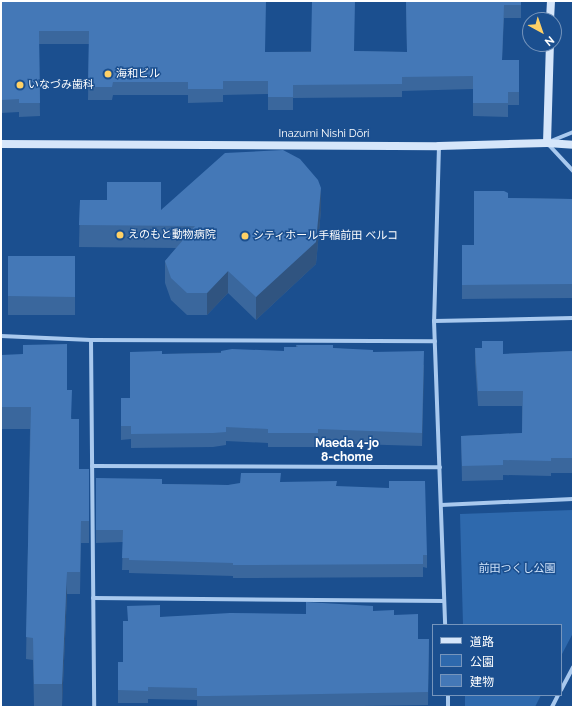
<!DOCTYPE html>
<html>
<head>
<meta charset="utf-8">
<style>
	body { margin:0 }
	#map { position:relative; width:574px; height:708px; overflow:hidden; background:#1b4f8f; font-family:Raleway,"Noto Sans JP",sans-serif }
	div>[style] { position:absolute }
	[style*='--x'] { left:calc(var(--x)*1px); top:calc(var(--y)*1px); width:calc(var(--w)*1px); rotate:calc(var(--a)*1deg) }
	.green>* { inset:0; background:#2e69ad }
	.street>* { height:4px; margin:-2px; padding:0 2px; transform-origin:2px; border-radius:2px; background:#a9c9ee }
	.secondary>* { height:8px; margin:-4px; padding:0 4px; transform-origin:4px; border-radius:4px; background:#d6e6fa }
	.wall>* { inset:0; background:#3a679d }
	.shaded-wall>* { inset:0; background:#305480 }
	.building>* { inset:0; background:#4478b7 }
	.dots>* { width:11px; height:11px; translate:-50% -50%; box-sizing:border-box; border:2px solid #1b4f8f; border-radius:50% }
	span { translate:-50% -50%; white-space:nowrap; text-align:center; line-height:1.15; -webkit-text-stroke:3px #1b4f8f; paint-order:stroke }
	.poi-label { font-size:11px; color:#fff }
	.left { translate:0 -50%; text-align:left }
	.street-label { font-size:11px; color:#fff }
	.park-label { font-size:11px; color:#cfe3fa }
	.neighbourhood-label { font-size:12px; color:#fff; font-weight:700 }
	.frame { position:absolute; inset:0; border:2px solid #fff; pointer-events:none }
	.legend { position:absolute; left:432px; top:624px; width:130px; height:72px; box-sizing:border-box; background:#1b4f8f; border:1px solid #7695bc; margin:0; padding:5px 7px; list-style:none; font-size:12px; color:#fff }
	.legend li { display:flex; align-items:center; gap:8px; height:20px }
	.legend b { width:20px; border:1px solid #7695bc }
	.north { position:absolute; left:522px; top:12px; width:40px; height:40px; box-sizing:border-box; background:#1b4f8f; border:1px solid #7695bc; border-radius:50%; rotate:140deg; font-size:11px; font-weight:700; line-height:16px; text-align:center; color:#fff }
	.north::after { content:''; display:block; margin:auto; width:14px; height:18px; background:#ffd166; clip-path:polygon(50% 0,100% 100%,50% 72%,0 100%) }
</style>
</head>
<body>
<div id="map">
	<div class="green">
		<div style="clip-path:polygon(573px 510px,573px 633px,561px 656px,561px 625px,463px 625px,460px 514px)"></div>
		<div style="clip-path:polygon(465px 695px,541px 695px,535px 707px,465px 707px)"></div>
	</div>
	<div class="street">
		<div style="--x:551;--y:141;--w:24;--a:-22"></div>
		<div style="--x:548;--y:144;--w:37;--a:47"></div>
		<div style="--x:439;--y:146;--w:175;--a:91.6"></div>
		<div style="--x:434;--y:321;--w:304;--a:87.9"></div>
		<div style="--x:434;--y:321;--w:139;--a:-1.2"></div>
		<div style="--x:1;--y:336;--w:90;--a:2.5"></div>
		<div style="--x:91;--y:340;--w:344;--a:0.2"></div>
		<div style="--x:91;--y:340;--w:367;--a:89.5"></div>
		<div style="--x:92;--y:466;--w:348;--a:0.2"></div>
		<div style="--x:441;--y:505;--w:132;--a:-2.6"></div>
		<div style="--x:93;--y:598;--w:351;--a:0.5"></div>
		<div style="--x:561;--y:690;--w:26;--a:-62"></div>
		<div style="--x:448;--y:695;--w:12;--a:90"></div>
		<div style="--x:552;--y:707;--w:13;--a:-63"></div>
	</div>
	<div class="secondary">
		<div style="--x:550;--y:20;--w:19;--a:-87"></div>
		<div style="--x:547;--y:143;--w:26;--a:4"></div>
		<div style="--x:1;--y:144;--w:438;--a:0.3"></div>
		<div style="--x:439;--y:146;--w:108;--a:-1.6"></div>
		<div style="--x:547;--y:143;--w:99;--a:-88.3"></div>
	</div>
	<div class="wall">
		<div style="clip-path:polygon(406px 1px,521px 1px,521px 18px,504px 18px,502px 60px,519px 60px,519px 105px,508px 105px,508px 117px,473px 116px,473px 89px,402px 91px,402px 97px,293px 98px,293px 110px,268px 110px,268px 94px,223px 95px,223px 102px,188px 103px,188px 95px,113px 95px,112px 100px,88px 100px,89px 44px,39px 44px,40px 116px,19px 117px,19px 112px,1px 113px,1px 17px,133px 2px,265px 52px,354px 51px,407px 52px)"></div>
		<div style="clip-path:polygon(508px 198px,573px 199px,573px 298px,462px 299px,462px 245px,474px 245px)"></div>
		<div style="clip-path:polygon(80px 200px,161px 210px,321px 210px,316px 264px,256px 320px,228px 293px,207px 315px,187px 315px,171px 300px,165px 283px,165px 261px,176px 248px,79px 247px)"></div>
		<div style="clip-path:polygon(8px 256px,75px 256px,75px 315px,8px 315px)"></div>
		<div style="clip-path:polygon(296px 345px,333px 348px,373px 352px,424px 365px,422px 446px,318px 443px,318px 447px,268px 447px,268px 443px,226px 441px,226px 445px,213px 447px,131px 448px,131px 439px,121px 440px,121px 398px,130px 398px,162px 354px,284px 351px,296px 347px)"></div>
		<div style="clip-path:polygon(475px 348px,503px 354px,573px 351px,573px 473px,551px 473px,551px 476px,503px 475px,503px 480px,462px 481px,461px 436px,522px 433px,522px 406px,478px 406px,475px 363px)"></div>
		<div style="clip-path:polygon(1px 355px,67px 390px,79px 469px,89px 469px,89px 543px,81px 543px,80px 594px,67px 594px,62px 706px,34px 706px,33px 660px,26px 659px,30px 429px,1px 429px)"></div>
		<div style="clip-path:polygon(96px 478px,162px 484px,228px 485px,281px 482px,337px 486px,427px 555px,427px 568px,423px 567px,423px 577px,233px 578px,233px 576px,129px 573px,129px 570px,122px 570px,123px 542px,96px 543px)"></div>
		<div style="clip-path:polygon(373px 611px,394px 615px,418px 639px,429px 639px,428px 705px,297px 707px,197px 707px,197px 700px,148px 699px,148px 703px,118px 703px,118px 662px,123px 662px,127px 621px,160px 617px,306px 614px)"></div>
	</div>
	<div class="shaded-wall">
		<div style="clip-path:polygon(321px 188px,321px 210px,316px 264px,256px 320px,256px 297px)"></div>
		<div style="clip-path:polygon(228px 271px,228px 293px,207px 315px,207px 293px)"></div>
		<div style="clip-path:polygon(424px 351px,424px 365px,422px 446px,422px 433px)"></div>
		<div style="clip-path:polygon(67px 572px,67px 594px,62px 706px,62px 684px)"></div>
	</div>
	<div class="building">
		<div style="clip-path:polygon(1px 1px,133px 1px,133px 2px,183px 1px,266px 1px,265px 52px,311px 52px,312px 1px,355px 1px,354px 51px,407px 52px,406px 1px,521px 1px,521px 5px,504px 5px,502px 60px,519px 60px,519px 92px,508px 92px,508px 103px,473px 103px,473px 76px,402px 77px,402px 84px,293px 85px,293px 97px,268px 97px,268px 81px,223px 81px,223px 89px,188px 89px,188px 82px,113px 82px,112px 87px,88px 87px,89px 31px,39px 31px,40px 103px,19px 103px,19px 99px,1px 100px)"></div>
		<div style="clip-path:polygon(283px 150px,300px 159px,318px 180px,321px 188px,316px 242px,256px 297px,228px 271px,207px 293px,187px 293px,171px 278px,165px 261px,195px 226px,79px 225px,80px 200px,107px 200px,107px 182px,161px 182px,161px 210px,225px 153px)"></div>
		<div style="clip-path:polygon(474px 191px,504px 191px,508px 193px,508px 198px,573px 199px,573px 284px,462px 285px,462px 245px,474px 245px)"></div>
		<div style="clip-path:polygon(8px 256px,75px 256px,75px 297px,8px 296px)"></div>
		<div style="clip-path:polygon(482px 341px,503px 341px,503px 354px,573px 351px,573px 458px,551px 458px,551px 461px,503px 460px,503px 465px,462px 466px,461px 436px,522px 433px,523px 391px,478px 391px,475px 348px,482px 348px)"></div>
		<div style="clip-path:polygon(67px 344px,67px 390px,72px 390px,71px 419px,79px 419px,79px 469px,89px 469px,89px 521px,81px 521px,80px 572px,67px 572px,62px 684px,34px 684px,33px 638px,26px 637px,31px 407px,1px 407px,1px 355px,23px 354px,23px 345px)"></div>
		<div style="clip-path:polygon(296px 345px,333px 345px,333px 348px,373px 350px,373px 352px,424px 351px,422px 433px,318px 429px,318px 433px,268px 433px,268px 429px,226px 427px,226px 432px,213px 433px,131px 434px,131px 426px,121px 426px,121px 398px,130px 398px,130px 352px,162px 351px,162px 354px,221px 353px,221px 351px,232px 349px,284px 351px,284px 347px,298px 347px)"></div>
		<div style="clip-path:polygon(241px 473px,281px 473px,280px 482px,337px 481px,336px 486px,389px 488px,389px 481px,425px 481px,427px 555px,423px 555px,423px 564px,233px 565px,233px 563px,129px 560px,129px 558px,122px 558px,123px 530px,96px 530px,96px 478px,162px 479px,162px 484px,228px 485px,240px 483px)"></div>
		<div style="clip-path:polygon(306px 602px,373px 606px,373px 611px,394px 610px,394px 615px,418px 614px,418px 639px,429px 639px,428px 692px,208px 696px,197px 696px,197px 688px,148px 687px,148px 691px,118px 690px,118px 662px,123px 662px,123px 621px,128px 621px,127px 606px,160px 605px,160px 617px,230px 613px,306px 614px)"></div>
	</div>
	<div class="dots">
		<div style="left:108px;top:74px;background:#ffd166"></div>
		<div style="left:20px;top:85px;background:#ffd166"></div>
		<div style="left:120px;top:235px;background:#ffd166"></div>
		<div style="left:245px;top:236px;background:#ffd166"></div>
	</div>
	<div class="poi-label">
		<span class="left" style="left:116px;top:74px">海和ビル</span>
		<span class="left" style="left:28px;top:85px">いなづみ歯科</span>
		<span class="left" style="left:128px;top:235px">えのもと動物病院</span>
		<span class="left" style="left:253px;top:236px">シティホール手稲前田 ベルコ</span>
	</div>
	<div class="street-label">
		<span style="left:324px;top:134px">Inazumi Nishi Dōri</span>
	</div>
	<div class="park-label">
		<span style="left:517px;top:569px">前田つくし公園</span>
	</div>
	<div class="neighbourhood-label">
		<span style="left:347px;top:451px">Maeda 4-jo<br>8-chome</span>
	</div>
	<div class="frame"></div>
	<ul class="legend">
	<li><b style="height:5px;background:#d6e6fa"></b>道路</li>
	<li><b style="height:11px;background:#2e69ad"></b>公園</li>
	<li><b style="height:11px;background:#4478b7"></b>建物</li>
	</ul>
	<div class="north">N</div>
</div>
</body>
</html>
